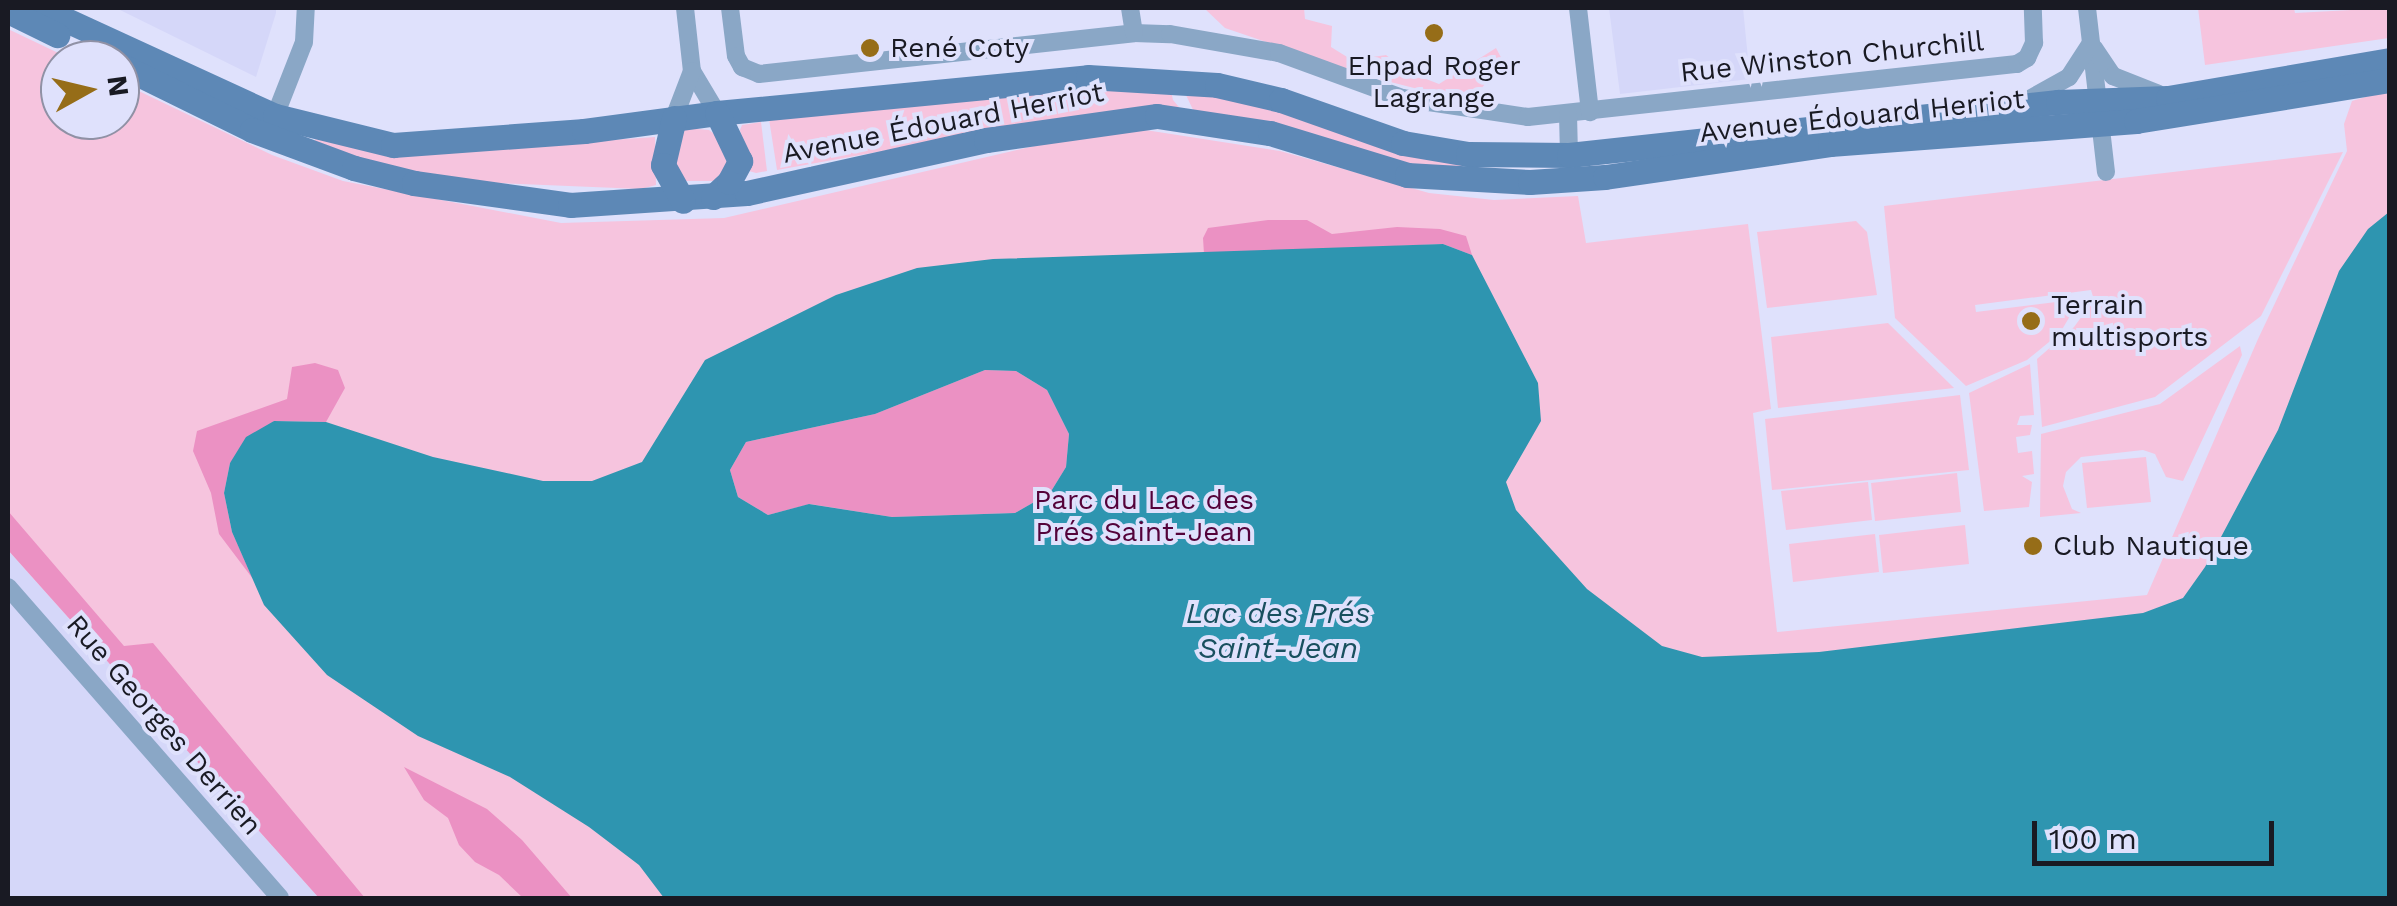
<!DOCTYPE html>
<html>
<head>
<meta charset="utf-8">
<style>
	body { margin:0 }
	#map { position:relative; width:2397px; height:906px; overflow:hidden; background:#dfe1fc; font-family:"Work Sans",sans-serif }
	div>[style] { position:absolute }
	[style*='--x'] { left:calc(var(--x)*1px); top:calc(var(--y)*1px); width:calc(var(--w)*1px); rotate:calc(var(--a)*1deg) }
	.built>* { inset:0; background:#d5d7f9 }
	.green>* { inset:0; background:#f6c4de }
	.forest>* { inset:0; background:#eb91c3 }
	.water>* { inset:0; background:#2e95b0 }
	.minor>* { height:18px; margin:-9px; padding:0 9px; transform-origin:9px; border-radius:9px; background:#8aa7c6 }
	.secondary>* { height:25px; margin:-12.5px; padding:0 12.5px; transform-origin:12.5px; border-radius:12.5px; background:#5d88b6 }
	.dots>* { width:28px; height:28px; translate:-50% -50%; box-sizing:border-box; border:5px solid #dfe1fc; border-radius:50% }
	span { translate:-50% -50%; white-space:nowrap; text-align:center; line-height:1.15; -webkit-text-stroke:8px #dfe1fc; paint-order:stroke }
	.poi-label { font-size:28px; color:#191a23 }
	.left { translate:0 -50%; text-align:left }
	.street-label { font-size:28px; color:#191a23 }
	.park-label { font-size:28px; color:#54023a }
	.water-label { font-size:30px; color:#19505f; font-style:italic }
	.frame { position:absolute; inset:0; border:10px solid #191a23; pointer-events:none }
	.north { position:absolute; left:40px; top:40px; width:100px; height:100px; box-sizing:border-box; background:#dfe1fc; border:2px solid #9091a5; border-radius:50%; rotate:82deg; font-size:28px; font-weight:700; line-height:40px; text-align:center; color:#191a23 }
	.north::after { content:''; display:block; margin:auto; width:35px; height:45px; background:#966d18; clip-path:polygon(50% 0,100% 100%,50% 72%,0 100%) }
	.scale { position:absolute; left:2032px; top:821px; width:242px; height:45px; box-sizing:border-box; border:5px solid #191a23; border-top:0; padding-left:12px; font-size:30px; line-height:35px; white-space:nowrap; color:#191a23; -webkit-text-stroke:8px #dfe1fc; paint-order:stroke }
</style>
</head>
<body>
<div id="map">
	<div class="built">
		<div style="clip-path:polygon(116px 8px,276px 8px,276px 13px,256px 77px)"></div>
		<div style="clip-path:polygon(1609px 8px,1743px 8px,1750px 79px,1620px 94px)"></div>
		<div style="clip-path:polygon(8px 550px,195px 758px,319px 898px,8px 898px)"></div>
	</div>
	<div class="green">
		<div style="clip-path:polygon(1204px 8px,1304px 8px,1305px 19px,1332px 26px,1331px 47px,1352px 60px,1386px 55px,1408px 72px,1439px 84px,1496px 48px,1504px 63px,1469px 102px,1363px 75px,1225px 28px)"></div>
		<div style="clip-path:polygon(2198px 8px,2294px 8px,2295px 13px,2389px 8px,2389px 38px,2205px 65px)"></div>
		<div style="clip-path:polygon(8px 29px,73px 60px,60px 60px,60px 120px,120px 120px,120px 82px,272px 155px,343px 181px,561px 223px,724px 218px,1043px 144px,1139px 129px,1280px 151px,1429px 193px,1494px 200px,1578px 196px,1586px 243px,1748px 224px,1771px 409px,1753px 413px,1777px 632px,2147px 595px,2258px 339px,2347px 151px,2344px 124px,2352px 101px,2389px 90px,2389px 898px,319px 898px,8px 550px)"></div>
		<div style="clip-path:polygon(1170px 86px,1173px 100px,1184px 113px,933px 142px,777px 170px,769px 119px,1086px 87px)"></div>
		<div style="clip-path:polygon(1215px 89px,1485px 165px,1414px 169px,1196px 116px,1185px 93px)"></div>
		<div style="clip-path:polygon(761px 122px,767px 171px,756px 173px,749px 171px,740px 130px,742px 125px)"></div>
		<div style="clip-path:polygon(686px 128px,709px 130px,717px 136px,728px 165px,714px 181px,685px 181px,673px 164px,673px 142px)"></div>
		<div style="clip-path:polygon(317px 136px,408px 154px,655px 137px,656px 185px,641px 189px,475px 182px,409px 174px,313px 144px)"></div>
		<div style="clip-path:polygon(2343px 152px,2261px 316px,2155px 397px,2042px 427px,2037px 359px,2074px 327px,2094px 300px,2091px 290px,1975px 305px,1976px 312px,2080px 299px,2060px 333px,2027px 360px,1966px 386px,1895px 318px,1884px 206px)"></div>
		<div style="clip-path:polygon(1856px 221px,1867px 232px,1877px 295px,1767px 308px,1757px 232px)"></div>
		<div style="clip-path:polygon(1888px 323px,1954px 388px,1778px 408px,1771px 337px)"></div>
		<div style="clip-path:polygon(2240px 346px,2242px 355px,2183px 481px,2166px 477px,2155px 454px,2143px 450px,2081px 457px,2066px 472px,2063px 486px,2072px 509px,2081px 513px,2040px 517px,2041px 434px,2160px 404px)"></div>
		<div style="clip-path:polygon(2030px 364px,2034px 415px,2020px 416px,2017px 425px,2032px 425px,2030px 435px,2016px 437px,2018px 453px,2032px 451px,2034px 474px,2022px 476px,2032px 482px,2029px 507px,1984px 511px,1969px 393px)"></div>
		<div style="clip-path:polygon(1960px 395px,1969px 470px,1772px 490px,1765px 419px)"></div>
		<div style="clip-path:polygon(2146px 457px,2151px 502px,2087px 508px,2082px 463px)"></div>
		<div style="clip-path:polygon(1957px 473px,1961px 512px,1875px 521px,1871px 483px)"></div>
		<div style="clip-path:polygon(1868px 482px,1872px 520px,1786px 530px,1781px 491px)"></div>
		<div style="clip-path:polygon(1965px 525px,1969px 564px,1883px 573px,1879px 535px)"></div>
		<div style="clip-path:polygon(1875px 534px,1879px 572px,1793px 582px,1789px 544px)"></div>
	</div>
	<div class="forest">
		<div style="clip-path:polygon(1268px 220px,1307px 220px,1332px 234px,1397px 227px,1440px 229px,1466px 236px,1472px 255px,1443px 244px,1204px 254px,1203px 238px,1208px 228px)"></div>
		<div style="clip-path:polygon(315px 363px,338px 370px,345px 388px,326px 422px,274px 421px,230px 463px,224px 493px,232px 532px,253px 579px,219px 534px,211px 493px,193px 451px,197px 431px,287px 399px,292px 367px)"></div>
		<div style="clip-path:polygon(985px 370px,1016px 371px,1047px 390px,1069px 434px,1066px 467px,1050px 493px,1015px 513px,892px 517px,810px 504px,768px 515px,738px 497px,730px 470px,746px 442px,875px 414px)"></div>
		<div style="clip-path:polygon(8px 511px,124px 646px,153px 643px,365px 898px,319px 898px,8px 550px)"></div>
		<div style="clip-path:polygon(404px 767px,487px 809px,522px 840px,572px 898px,523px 898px,499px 875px,475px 862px,459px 845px,448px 818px,424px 800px)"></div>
	</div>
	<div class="water">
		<div style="clip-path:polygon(evenodd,2389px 212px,2389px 898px,664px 898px,639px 865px,589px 827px,510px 777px,418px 736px,327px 675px,264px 605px,232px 532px,224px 493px,230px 463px,246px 437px,274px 421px,326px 422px,433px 457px,543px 481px,592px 481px,642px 462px,705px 360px,836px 295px,917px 268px,993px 259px,1443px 244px,1472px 255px,1538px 383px,1541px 421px,1506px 482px,1516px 510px,1587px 589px,1662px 646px,1702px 657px,1819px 652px,2143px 613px,2183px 598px,2205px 567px,2278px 430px,2339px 271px,2368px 229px,2389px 212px,985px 370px,1016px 371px,1047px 390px,1069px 434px,1066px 467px,1050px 493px,1015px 513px,892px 517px,809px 504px,768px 515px,738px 497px,730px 470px,746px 442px,875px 414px,985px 370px)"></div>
	</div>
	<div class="minor">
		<div style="--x:685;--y:8;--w:63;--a:83.7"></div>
		<div style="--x:692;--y:71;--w:49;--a:59.2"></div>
		<div style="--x:730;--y:8;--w:48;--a:82.9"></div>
		<div style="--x:736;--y:56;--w:13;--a:61"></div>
		<div style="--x:742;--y:67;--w:18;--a:22"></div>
		<div style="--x:759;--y:74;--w:377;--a:-6.2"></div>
		<div style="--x:1134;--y:33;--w:36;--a:2"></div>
		<div style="--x:1170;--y:34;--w:111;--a:9.9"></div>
		<div style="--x:1279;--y:53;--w:131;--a:20.1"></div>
		<div style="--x:1402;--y:98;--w:127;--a:8.6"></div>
		<div style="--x:1528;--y:117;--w:492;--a:-6.2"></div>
		<div style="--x:2017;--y:64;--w:12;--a:-31"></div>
		<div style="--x:2027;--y:58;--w:17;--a:-65"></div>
		<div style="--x:2034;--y:43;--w:35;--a:-92"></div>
		<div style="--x:1130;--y:8;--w:25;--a:81"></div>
		<div style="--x:1578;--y:8;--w:105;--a:83.4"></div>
		<div style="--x:2087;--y:8;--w:165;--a:83.4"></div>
		<div style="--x:2094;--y:48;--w:34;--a:56"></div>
		<div style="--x:2113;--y:76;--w:49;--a:21.4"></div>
		<div style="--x:2026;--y:101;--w:49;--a:-29.2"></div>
		<div style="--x:2069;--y:77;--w:40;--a:-57.1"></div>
		<div style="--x:1568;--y:114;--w:41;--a:88.6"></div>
		<div style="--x:275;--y:116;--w:79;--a:-68.6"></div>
		<div style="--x:304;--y:42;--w:34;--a:-87"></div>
		<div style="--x:674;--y:118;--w:50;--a:-69"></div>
		<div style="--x:8;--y:587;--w:413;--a:48.8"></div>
	</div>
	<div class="secondary">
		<div style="--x:40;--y:8;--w:259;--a:24.7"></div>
		<div style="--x:275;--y:116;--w:122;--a:13.8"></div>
		<div style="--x:393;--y:145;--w:192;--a:-4.2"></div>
		<div style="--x:584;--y:131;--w:134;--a:-7.7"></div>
		<div style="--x:717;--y:113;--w:373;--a:-5.5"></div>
		<div style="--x:1088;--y:77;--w:129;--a:3.5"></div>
		<div style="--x:1217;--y:85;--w:66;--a:13.2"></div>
		<div style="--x:1281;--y:100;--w:129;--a:19.4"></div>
		<div style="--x:1403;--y:143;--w:66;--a:9.6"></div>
		<div style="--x:1468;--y:154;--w:101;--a:0.6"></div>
		<div style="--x:1569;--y:155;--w:492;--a:-6.2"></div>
		<div style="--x:2058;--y:102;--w:110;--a:-2.1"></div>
		<div style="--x:2168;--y:98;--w:225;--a:-9.7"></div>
		<div style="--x:8;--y:11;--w:55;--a:26.1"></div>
		<div style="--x:120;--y:65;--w:147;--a:26.2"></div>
		<div style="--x:252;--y:130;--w:109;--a:20.4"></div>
		<div style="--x:354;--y:168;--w:62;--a:14"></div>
		<div style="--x:414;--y:183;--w:158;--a:8"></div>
		<div style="--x:570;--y:205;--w:177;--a:-3.9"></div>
		<div style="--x:747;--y:193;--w:245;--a:-12.5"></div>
		<div style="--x:986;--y:140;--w:173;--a:-8"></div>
		<div style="--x:1157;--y:116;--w:114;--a:8.6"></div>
		<div style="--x:1270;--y:133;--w:143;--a:17"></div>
		<div style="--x:1407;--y:175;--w:123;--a:3.3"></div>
		<div style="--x:1530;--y:182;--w:75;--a:-3.8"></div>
		<div style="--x:1605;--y:177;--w:227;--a:-8.3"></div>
		<div style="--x:1830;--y:144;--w:307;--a:-4.3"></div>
		<div style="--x:2136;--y:121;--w:257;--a:-9.2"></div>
		<div style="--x:674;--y:118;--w:48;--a:103.2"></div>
		<div style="--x:663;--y:165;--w:41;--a:60.9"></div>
		<div style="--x:713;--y:197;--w:22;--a:-43"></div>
		<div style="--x:729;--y:182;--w:24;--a:-62"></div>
		<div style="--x:740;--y:161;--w:53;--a:-115.6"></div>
	</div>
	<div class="dots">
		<div style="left:1434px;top:33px;background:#966d18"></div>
		<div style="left:870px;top:48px;background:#966d18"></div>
		<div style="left:2031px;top:321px;background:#966d18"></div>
		<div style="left:2033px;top:546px;background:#966d18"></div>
	</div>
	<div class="poi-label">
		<span class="left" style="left:890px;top:48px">René Coty</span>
		<span style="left:1434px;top:82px">Ehpad Roger<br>Lagrange</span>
		<span class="left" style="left:2051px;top:321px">Terrain<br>multisports</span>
		<span class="left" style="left:2053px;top:546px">Club Nautique</span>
	</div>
	<div class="street-label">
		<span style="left:1832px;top:57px;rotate:-6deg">Rue Winston Churchill</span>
		<span style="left:1862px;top:116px;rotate:-6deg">Avenue Édouard Herriot</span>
		<span style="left:943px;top:123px;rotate:-11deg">Avenue Édouard Herriot</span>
		<span style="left:164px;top:725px;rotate:49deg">Rue Georges Derrien</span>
	</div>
	<div class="park-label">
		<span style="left:1144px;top:516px">Parc du Lac des<br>Prés Saint-Jean</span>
	</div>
	<div class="water-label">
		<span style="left:1278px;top:630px">Lac des Prés<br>Saint-Jean</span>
	</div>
	<div class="frame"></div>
	<div class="north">N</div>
	<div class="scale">100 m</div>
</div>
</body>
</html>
